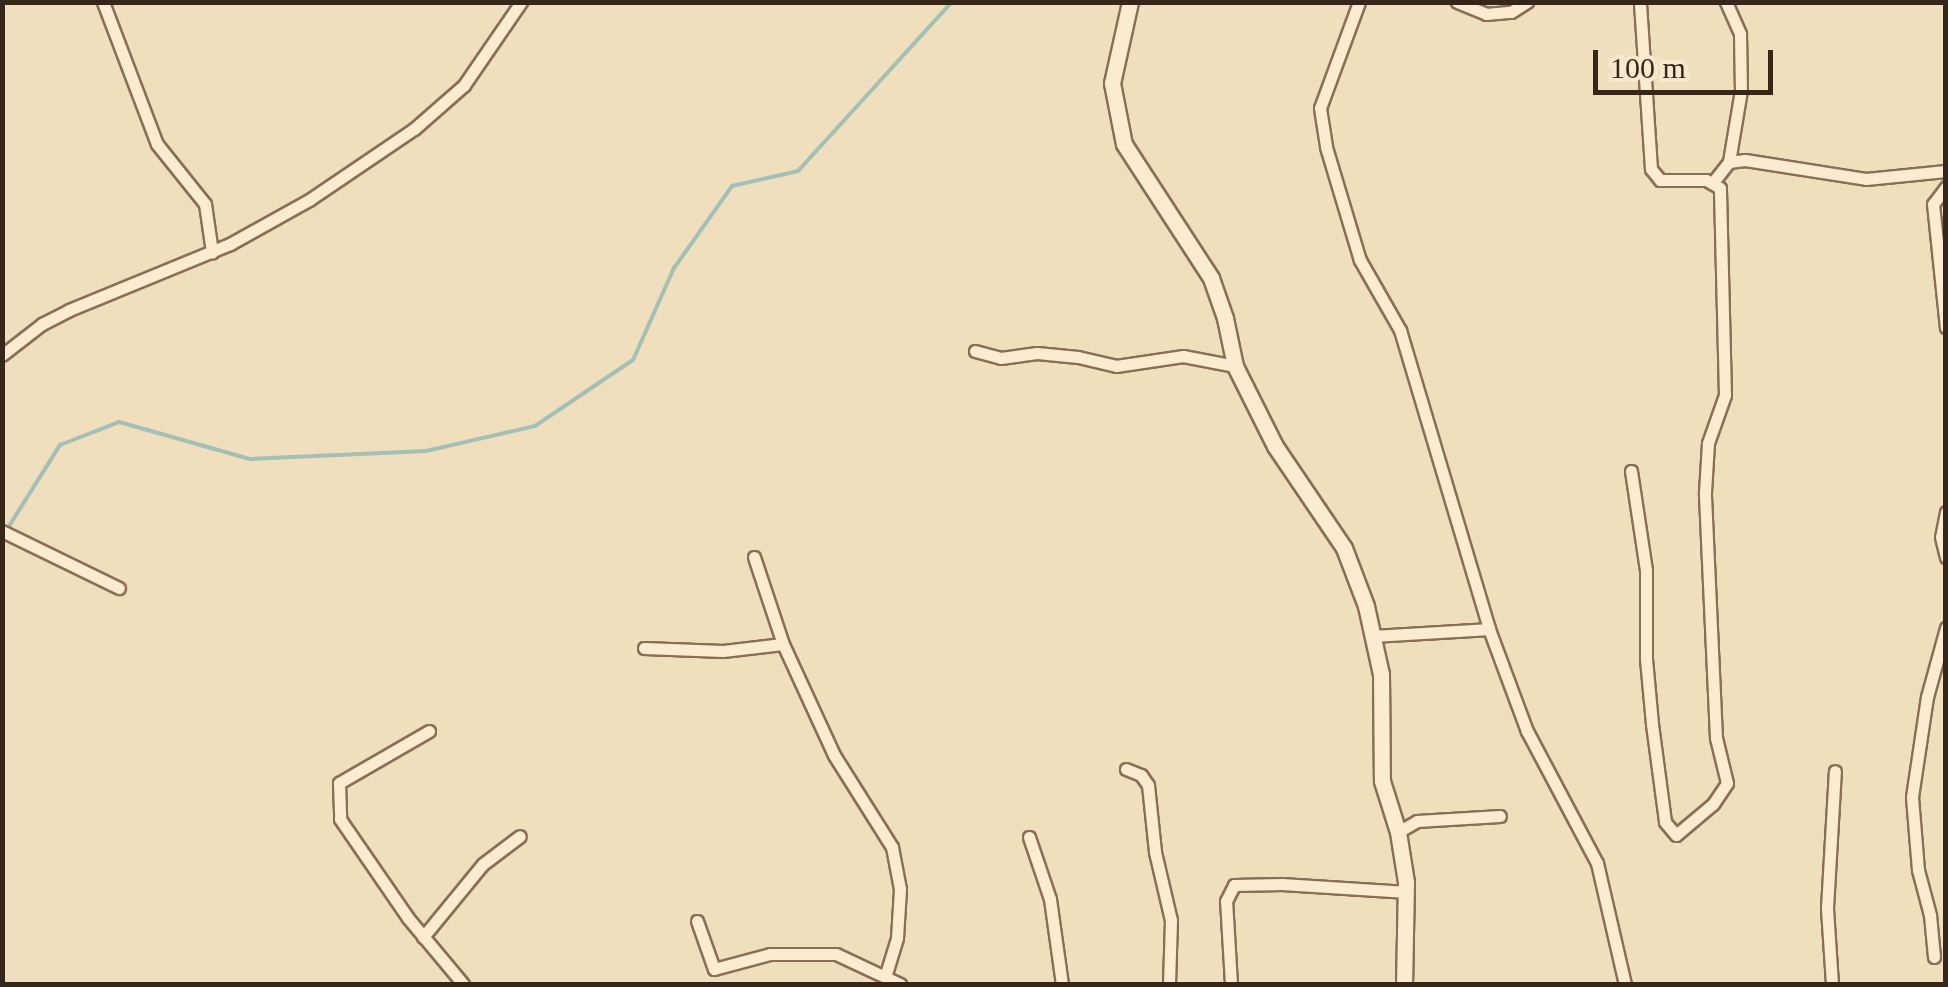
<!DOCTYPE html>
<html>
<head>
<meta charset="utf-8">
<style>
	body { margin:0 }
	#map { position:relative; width:1948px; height:987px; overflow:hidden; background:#f0dfbd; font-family:"Times New Roman",serif }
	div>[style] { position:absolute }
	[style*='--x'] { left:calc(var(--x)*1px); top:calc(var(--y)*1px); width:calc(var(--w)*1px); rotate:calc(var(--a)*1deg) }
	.stream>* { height:4px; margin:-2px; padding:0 2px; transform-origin:2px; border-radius:2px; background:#a1c1b6 }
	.roads { filter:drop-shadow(2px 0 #896f55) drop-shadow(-2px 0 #896f55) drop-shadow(0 2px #896f55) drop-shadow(0 -2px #896f55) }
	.street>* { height:11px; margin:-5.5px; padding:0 5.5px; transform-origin:5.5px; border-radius:5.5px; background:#fbecd0 }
	.secondary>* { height:15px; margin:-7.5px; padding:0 7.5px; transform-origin:7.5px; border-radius:7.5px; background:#fbecd0 }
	span { translate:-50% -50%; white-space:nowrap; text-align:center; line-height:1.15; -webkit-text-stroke:8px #f7e9cd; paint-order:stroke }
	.frame { position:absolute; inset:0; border:5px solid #37271b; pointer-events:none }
	.scale { position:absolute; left:1593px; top:50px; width:180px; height:45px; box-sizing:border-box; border:5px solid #37271b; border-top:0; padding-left:12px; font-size:30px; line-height:35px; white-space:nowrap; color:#37271b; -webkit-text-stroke:8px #f7e9cd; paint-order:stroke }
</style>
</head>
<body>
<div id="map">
	<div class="stream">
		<div style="--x:6;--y:531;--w:102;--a:-57.9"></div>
		<div style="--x:60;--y:445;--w:63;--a:-21.3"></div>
		<div style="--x:119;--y:422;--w:136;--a:15.8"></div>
		<div style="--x:250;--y:459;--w:176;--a:-2.6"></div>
		<div style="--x:426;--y:451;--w:112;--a:-12.9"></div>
		<div style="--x:535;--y:426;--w:118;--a:-34"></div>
		<div style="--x:633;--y:360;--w:101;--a:-66"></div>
		<div style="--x:674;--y:268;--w:100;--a:-54.7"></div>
		<div style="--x:732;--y:186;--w:68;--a:-12.8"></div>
		<div style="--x:798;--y:171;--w:229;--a:-47.7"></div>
	</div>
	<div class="roads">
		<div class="street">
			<div style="--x:103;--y:2;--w:152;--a:69.2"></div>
			<div style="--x:157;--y:144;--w:77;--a:51.3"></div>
			<div style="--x:205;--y:204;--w:49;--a:81.7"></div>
			<div style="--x:1359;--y:2;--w:113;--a:110.2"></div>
			<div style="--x:1320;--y:108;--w:39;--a:81"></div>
			<div style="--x:1326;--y:147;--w:118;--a:73.3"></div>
			<div style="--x:1360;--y:260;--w:81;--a:60.3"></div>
			<div style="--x:1400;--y:330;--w:312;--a:73.4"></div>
			<div style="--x:1489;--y:629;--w:109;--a:69.6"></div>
			<div style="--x:1527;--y:731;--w:149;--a:62.1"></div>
			<div style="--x:1597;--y:863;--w:124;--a:77"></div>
			<div style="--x:1457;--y:2;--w:31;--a:22"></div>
			<div style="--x:1486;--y:14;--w:25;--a:-5"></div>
			<div style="--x:1511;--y:12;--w:19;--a:-32"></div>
			<div style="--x:1726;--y:2;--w:35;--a:66"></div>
			<div style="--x:1740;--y:34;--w:56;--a:89"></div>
			<div style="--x:1741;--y:90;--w:73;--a:99.5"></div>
			<div style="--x:1714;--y:181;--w:24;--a:-52"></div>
			<div style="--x:1729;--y:162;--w:16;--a:-7"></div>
			<div style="--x:1745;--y:160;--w:122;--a:8.9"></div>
			<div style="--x:1866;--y:179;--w:80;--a:-5.7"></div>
			<div style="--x:1946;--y:187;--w:21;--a:127"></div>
			<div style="--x:1933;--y:204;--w:124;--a:84"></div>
			<div style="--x:975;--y:351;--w:27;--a:15"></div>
			<div style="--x:1001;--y:358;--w:36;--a:-8"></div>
			<div style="--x:1037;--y:353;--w:41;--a:5.6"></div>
			<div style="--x:1078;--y:357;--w:39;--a:13"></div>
			<div style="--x:1116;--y:366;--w:68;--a:-8.5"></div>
			<div style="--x:1183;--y:356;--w:53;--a:10.9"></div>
			<div style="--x:2;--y:355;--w:51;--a:-37.8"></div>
			<div style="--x:42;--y:324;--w:30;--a:-27"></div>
			<div style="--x:69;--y:310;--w:174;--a:-22.3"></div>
			<div style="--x:230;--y:244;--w:90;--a:-29.1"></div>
			<div style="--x:309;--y:200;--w:127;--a:-34.1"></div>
			<div style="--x:414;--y:129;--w:67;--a:-41.3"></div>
			<div style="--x:464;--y:85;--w:101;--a:-55.5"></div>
			<div style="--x:1631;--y:471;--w:100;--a:81.4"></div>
			<div style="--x:1646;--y:570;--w:89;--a:90"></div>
			<div style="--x:1646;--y:659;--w:65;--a:84.7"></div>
			<div style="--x:1652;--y:724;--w:99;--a:82.4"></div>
			<div style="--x:1665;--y:822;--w:17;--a:50"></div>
			<div style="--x:1676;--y:835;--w:48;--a:-40"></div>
			<div style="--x:1713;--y:804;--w:25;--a:-56"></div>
			<div style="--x:1727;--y:783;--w:46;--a:-103.7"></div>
			<div style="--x:1716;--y:738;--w:246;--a:-92.6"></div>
			<div style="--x:1705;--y:492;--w:49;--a:-86.5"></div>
			<div style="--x:1708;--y:443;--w:51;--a:-70.5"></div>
			<div style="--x:1725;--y:395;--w:207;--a:-91.4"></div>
			<div style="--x:1720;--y:188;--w:16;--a:-150"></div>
			<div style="--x:1706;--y:180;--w:46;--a:180"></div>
			<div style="--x:1660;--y:180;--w:14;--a:-129"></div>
			<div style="--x:1651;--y:169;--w:167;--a:-93.8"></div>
			<div style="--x:1946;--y:512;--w:25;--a:101"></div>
			<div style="--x:1941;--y:537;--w:21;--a:76"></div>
			<div style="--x:2;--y:531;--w:130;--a:26"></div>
			<div style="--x:754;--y:557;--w:92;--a:71.6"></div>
			<div style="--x:783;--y:644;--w:122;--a:65.3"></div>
			<div style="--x:834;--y:755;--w:109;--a:57.8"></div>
			<div style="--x:892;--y:847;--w:43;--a:79.2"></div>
			<div style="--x:900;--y:889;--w:49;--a:93.5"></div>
			<div style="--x:897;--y:938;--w:39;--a:107"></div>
			<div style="--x:1374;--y:636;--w:115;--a:-3.5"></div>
			<div style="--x:644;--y:648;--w:79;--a:2.2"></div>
			<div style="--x:723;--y:651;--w:60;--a:-6.7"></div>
			<div style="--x:429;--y:731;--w:104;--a:150"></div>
			<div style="--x:339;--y:783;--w:36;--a:88"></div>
			<div style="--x:340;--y:819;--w:120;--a:55.5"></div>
			<div style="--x:408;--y:918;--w:86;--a:50.2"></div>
			<div style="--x:1126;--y:769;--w:16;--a:22"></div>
			<div style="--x:1141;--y:775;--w:12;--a:55"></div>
			<div style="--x:1148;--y:785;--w:67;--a:84"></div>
			<div style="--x:1155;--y:852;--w:70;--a:76.8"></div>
			<div style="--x:1171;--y:920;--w:64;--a:91.8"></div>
			<div style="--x:1398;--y:832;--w:22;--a:-30"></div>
			<div style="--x:1417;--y:821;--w:83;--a:-3.4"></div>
			<div style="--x:1029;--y:837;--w:65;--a:71.3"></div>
			<div style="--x:1050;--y:899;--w:86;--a:82"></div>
			<div style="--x:697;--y:921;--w:51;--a:70.5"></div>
			<div style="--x:714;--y:969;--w:58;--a:-15"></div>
			<div style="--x:770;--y:954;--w:66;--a:0"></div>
			<div style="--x:836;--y:954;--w:71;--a:25.1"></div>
			<div style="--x:423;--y:937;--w:94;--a:-50.6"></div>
			<div style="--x:483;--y:864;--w:46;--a:-37.1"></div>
			<div style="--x:1934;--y:957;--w:42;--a:-95.4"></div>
			<div style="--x:1930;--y:915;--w:47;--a:-104.9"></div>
			<div style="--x:1918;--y:870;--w:73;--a:-94.7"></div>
			<div style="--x:1912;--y:797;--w:101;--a:-81.5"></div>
			<div style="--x:1927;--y:697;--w:72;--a:-74.6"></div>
			<div style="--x:1231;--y:984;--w:83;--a:-93.4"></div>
			<div style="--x:1226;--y:901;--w:18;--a:-63"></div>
			<div style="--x:1234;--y:885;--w:49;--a:-1.2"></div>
			<div style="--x:1283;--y:884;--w:123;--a:3.7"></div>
			<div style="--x:1832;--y:984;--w:76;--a:-93.8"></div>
			<div style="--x:1827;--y:908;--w:137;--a:-86.7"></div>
		</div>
		<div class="secondary">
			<div style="--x:1130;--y:2;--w:83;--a:102.5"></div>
			<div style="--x:1112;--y:83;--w:62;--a:78.9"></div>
			<div style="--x:1124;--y:144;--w:160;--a:57"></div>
			<div style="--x:1211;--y:278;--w:42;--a:70.7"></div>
			<div style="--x:1225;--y:318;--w:49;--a:78.2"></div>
			<div style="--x:1235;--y:366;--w:89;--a:63.4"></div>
			<div style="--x:1275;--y:446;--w:123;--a:55.9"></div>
			<div style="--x:1344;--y:548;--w:62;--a:69.2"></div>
			<div style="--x:1366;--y:606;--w:70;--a:77.6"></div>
			<div style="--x:1381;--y:674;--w:107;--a:89.5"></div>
			<div style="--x:1382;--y:781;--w:53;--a:72.6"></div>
			<div style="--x:1398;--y:832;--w:51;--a:80.9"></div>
			<div style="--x:1406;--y:882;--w:102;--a:91.1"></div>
		</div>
	</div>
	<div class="frame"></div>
	<div class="scale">100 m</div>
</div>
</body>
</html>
